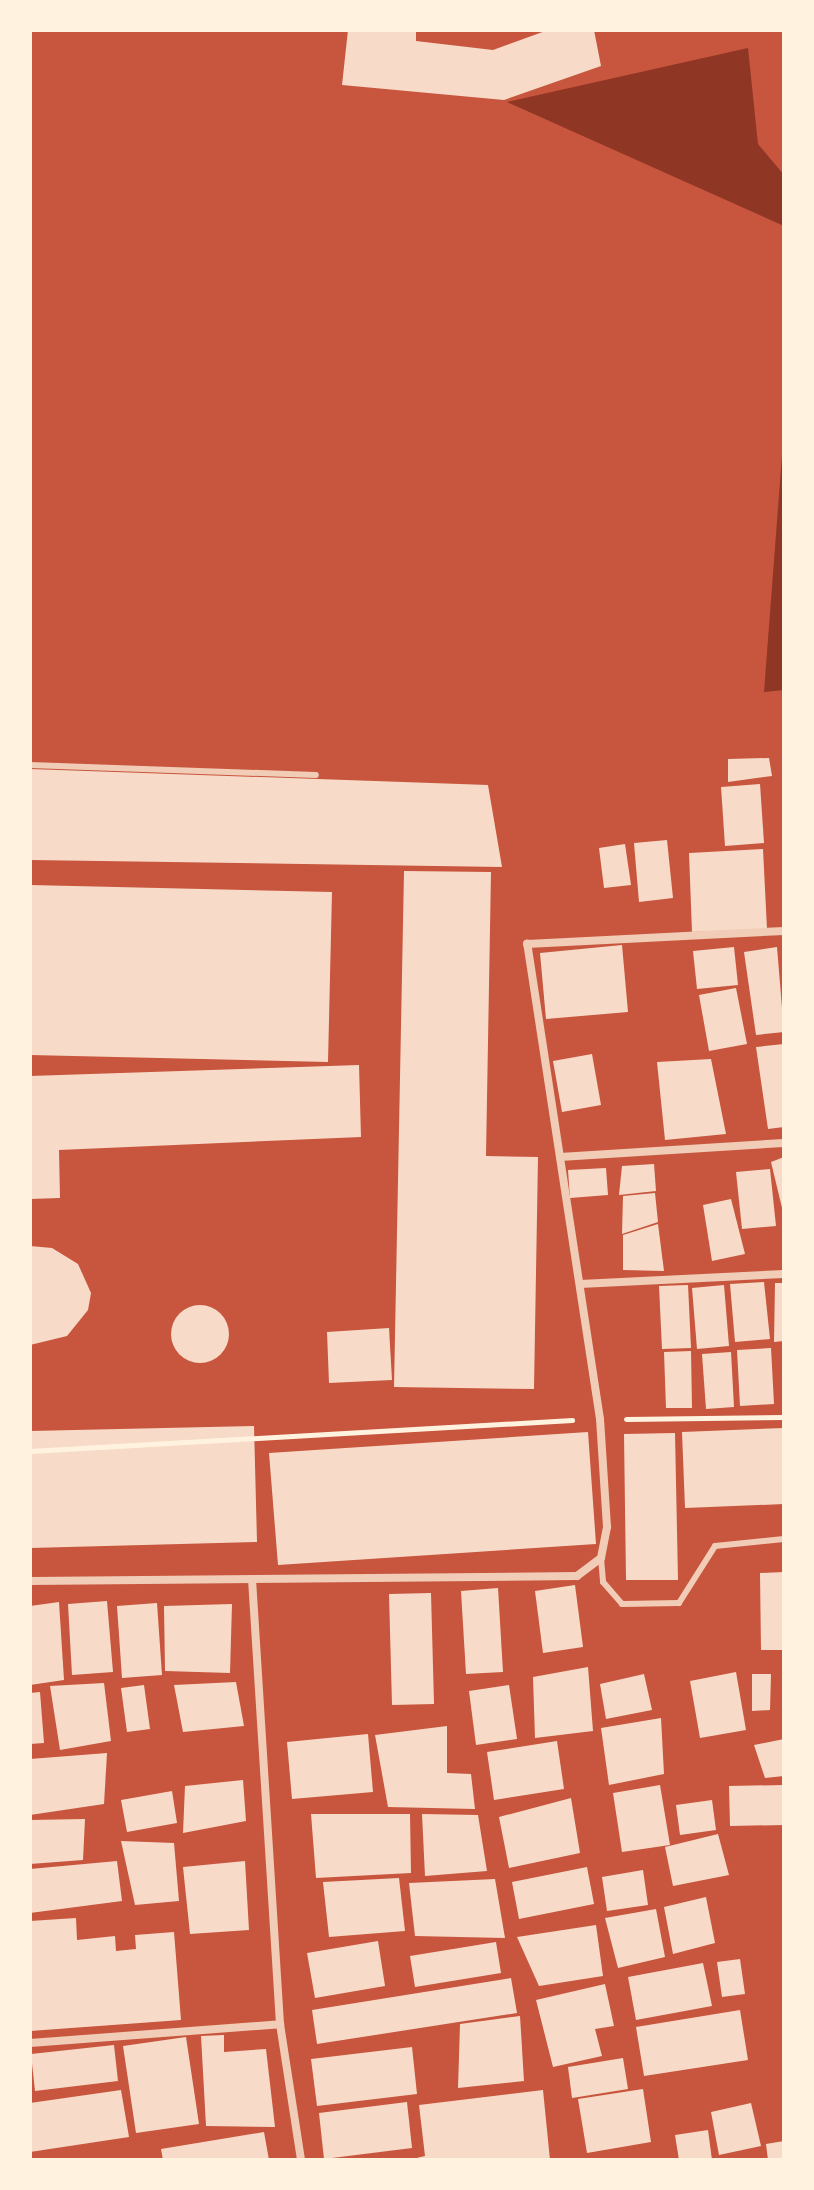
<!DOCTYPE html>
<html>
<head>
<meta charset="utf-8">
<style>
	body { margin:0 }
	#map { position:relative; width:814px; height:2190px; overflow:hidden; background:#c8553d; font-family:"Fira Sans",sans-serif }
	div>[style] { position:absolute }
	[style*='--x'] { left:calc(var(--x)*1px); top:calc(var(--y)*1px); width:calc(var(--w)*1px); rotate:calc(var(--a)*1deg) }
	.water>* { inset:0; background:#8f3625 }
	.building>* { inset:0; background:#f7dbc8 }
	.round { border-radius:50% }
	.path>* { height:5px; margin:-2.5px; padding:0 2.5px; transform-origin:2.5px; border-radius:2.5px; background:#fff3e0 }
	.service>* { height:6px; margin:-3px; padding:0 3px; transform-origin:3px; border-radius:3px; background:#f1ccb7 }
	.minor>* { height:8px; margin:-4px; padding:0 4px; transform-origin:4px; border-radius:4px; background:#f1ccb7 }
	span { translate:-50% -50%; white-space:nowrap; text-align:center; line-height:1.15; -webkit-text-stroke:6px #fff3e0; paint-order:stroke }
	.frame { position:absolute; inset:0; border:32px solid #fff3e0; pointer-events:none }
</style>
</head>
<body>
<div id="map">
	<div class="water">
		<div style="clip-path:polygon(748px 48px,758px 144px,784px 175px,784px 226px,507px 102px)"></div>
		<div style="clip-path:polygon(784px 429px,784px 690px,764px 692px)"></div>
	</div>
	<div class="building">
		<div style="clip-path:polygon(348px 30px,416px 30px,416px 41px,493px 50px,548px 30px,594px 30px,601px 66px,504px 100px,342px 85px)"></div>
		<div style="clip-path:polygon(769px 758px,772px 776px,728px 782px,728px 759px)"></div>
		<div style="clip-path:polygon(30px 769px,488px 785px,502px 867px,30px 860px)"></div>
		<div style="clip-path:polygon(760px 784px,764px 843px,725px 846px,721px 787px)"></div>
		<div style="clip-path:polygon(667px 840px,673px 898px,639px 902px,634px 843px)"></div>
		<div style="clip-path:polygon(625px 844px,631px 885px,604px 888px,599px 848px)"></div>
		<div style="clip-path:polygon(763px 849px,767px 929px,692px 932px,689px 853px)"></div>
		<div style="clip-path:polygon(404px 871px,491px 872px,486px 1156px,538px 1157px,534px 1389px,394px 1387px)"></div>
		<div style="clip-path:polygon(30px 885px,332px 892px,328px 1062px,30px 1055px)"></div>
		<div style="clip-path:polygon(622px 945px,628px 1012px,546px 1019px,540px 953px)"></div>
		<div style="clip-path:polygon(734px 947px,738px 985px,697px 989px,693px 951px)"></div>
		<div style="clip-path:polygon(777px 947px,784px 1032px,756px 1035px,744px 952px)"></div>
		<div style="clip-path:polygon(736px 988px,747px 1044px,709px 1051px,699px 995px)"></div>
		<div style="clip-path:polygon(784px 1044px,784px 1127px,768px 1129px,756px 1047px)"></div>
		<div style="clip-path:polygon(592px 1054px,601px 1105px,562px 1112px,553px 1061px)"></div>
		<div style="clip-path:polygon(711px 1059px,726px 1134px,665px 1140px,657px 1062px)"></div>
		<div style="clip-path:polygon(359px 1065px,361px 1137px,59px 1150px,60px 1198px,30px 1199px,30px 1076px)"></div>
		<div style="clip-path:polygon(784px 1157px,784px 1212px,783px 1212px,771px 1162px)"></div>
		<div style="clip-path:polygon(654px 1164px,656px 1191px,619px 1195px,622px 1166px)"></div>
		<div style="clip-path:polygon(606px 1168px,608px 1195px,570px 1198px,568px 1170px)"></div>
		<div style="clip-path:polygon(770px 1169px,776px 1226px,742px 1229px,736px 1172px)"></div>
		<div style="clip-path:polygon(655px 1193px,658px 1222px,622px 1234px,623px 1196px)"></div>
		<div style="clip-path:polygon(731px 1199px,745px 1254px,712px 1261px,703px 1205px)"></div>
		<div style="clip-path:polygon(658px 1224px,664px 1271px,623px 1270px,623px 1235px)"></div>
		<div style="clip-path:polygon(30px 1246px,52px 1248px,78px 1264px,91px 1293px,88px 1310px,67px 1336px,30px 1345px)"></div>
		<div style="clip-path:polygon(764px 1282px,770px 1339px,735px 1342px,730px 1284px)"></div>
		<div style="clip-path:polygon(775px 1283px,784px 1283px,784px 1341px,774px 1342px)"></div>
		<div style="clip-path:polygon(688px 1285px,691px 1348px,662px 1349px,659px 1286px)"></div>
		<div style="clip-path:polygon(724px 1285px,729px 1346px,697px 1349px,692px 1288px)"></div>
		<div class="round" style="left:171px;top:1305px;width:58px;height:58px"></div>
		<div style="clip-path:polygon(389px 1328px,392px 1380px,329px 1383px,327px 1332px)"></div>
		<div style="clip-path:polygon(771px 1348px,774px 1404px,740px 1406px,737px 1350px)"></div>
		<div style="clip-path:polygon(691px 1351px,692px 1408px,666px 1408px,664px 1352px)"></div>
		<div style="clip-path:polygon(731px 1352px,734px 1407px,706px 1409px,702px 1354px)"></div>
		<div style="clip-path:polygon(254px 1426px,257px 1542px,30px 1548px,30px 1431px)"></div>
		<div style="clip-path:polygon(784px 1428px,784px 1504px,685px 1508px,682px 1432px)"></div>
		<div style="clip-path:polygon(588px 1432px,596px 1544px,278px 1565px,269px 1453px)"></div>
		<div style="clip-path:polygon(675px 1433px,678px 1580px,626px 1580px,624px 1434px)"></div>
		<div style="clip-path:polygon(784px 1572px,784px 1650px,761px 1650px,760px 1573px)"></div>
		<div style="clip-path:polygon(575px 1585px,583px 1647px,543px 1653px,535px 1591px)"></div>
		<div style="clip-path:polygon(498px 1588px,503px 1672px,466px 1674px,461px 1591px)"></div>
		<div style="clip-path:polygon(431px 1593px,434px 1704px,392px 1705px,389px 1594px)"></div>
		<div style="clip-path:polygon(107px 1601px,113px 1672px,72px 1675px,68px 1604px)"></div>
		<div style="clip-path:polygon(59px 1602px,64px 1680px,30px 1685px,30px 1606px)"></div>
		<div style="clip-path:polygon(157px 1603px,162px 1675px,122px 1678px,117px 1606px)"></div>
		<div style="clip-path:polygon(232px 1604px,230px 1673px,165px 1671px,164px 1606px)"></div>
		<div style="clip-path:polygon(588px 1667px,593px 1731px,535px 1738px,533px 1677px)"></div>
		<div style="clip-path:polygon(736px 1672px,746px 1730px,700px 1738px,690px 1681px)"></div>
		<div style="clip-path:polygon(644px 1674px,652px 1710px,606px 1719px,600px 1684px)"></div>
		<div style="clip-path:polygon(752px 1674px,771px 1674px,770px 1710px,752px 1711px)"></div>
		<div style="clip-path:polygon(236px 1682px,244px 1726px,183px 1732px,174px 1685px)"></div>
		<div style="clip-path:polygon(104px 1683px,111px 1741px,60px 1750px,50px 1686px)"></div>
		<div style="clip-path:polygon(144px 1685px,150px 1729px,127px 1732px,121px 1688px)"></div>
		<div style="clip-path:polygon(509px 1685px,517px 1739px,476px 1745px,469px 1691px)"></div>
		<div style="clip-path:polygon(40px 1692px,44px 1743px,30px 1744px,30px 1693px)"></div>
		<div style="clip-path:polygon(661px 1718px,664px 1774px,609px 1785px,601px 1728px)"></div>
		<div style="clip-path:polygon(447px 1726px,447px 1773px,471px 1774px,475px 1809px,388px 1807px,375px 1735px)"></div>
		<div style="clip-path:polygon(368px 1734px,373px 1792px,292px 1799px,287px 1742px)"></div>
		<div style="clip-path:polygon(784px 1739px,784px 1776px,765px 1778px,754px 1745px)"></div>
		<div style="clip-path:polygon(557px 1741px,564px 1789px,494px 1800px,487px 1752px)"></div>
		<div style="clip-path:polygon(107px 1753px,104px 1804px,30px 1815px,30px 1759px)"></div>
		<div style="clip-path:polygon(243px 1780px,246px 1821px,183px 1833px,185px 1786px)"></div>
		<div style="clip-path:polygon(660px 1785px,670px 1845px,622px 1852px,613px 1793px)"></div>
		<div style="clip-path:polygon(784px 1785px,784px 1825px,730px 1826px,729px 1786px)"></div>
		<div style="clip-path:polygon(172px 1791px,177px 1823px,127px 1832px,121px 1800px)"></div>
		<div style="clip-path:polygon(571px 1798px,580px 1853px,509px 1868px,499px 1817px)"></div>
		<div style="clip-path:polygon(712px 1800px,716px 1830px,680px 1835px,676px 1805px)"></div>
		<div style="clip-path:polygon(311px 1814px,410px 1814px,411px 1873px,316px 1878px)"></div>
		<div style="clip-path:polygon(422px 1814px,478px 1815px,487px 1871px,425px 1876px)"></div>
		<div style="clip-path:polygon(85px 1819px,83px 1860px,30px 1864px,30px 1820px)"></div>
		<div style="clip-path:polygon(718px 1834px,729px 1875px,673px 1886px,665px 1847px)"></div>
		<div style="clip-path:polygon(121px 1841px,174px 1843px,179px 1901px,135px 1905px)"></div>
		<div style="clip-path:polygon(117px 1861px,122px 1901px,30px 1913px,30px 1869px)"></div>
		<div style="clip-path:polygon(245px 1861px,249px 1930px,190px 1934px,183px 1867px)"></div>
		<div style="clip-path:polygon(587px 1867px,594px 1904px,519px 1919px,512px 1882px)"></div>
		<div style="clip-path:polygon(643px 1870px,648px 1905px,607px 1911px,602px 1877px)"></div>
		<div style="clip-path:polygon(399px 1878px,405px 1931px,329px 1937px,323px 1882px)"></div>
		<div style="clip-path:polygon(495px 1879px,505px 1938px,415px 1936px,409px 1883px)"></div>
		<div style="clip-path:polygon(706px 1897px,715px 1943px,673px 1954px,664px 1907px)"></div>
		<div style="clip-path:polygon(656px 1909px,665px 1957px,618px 1968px,605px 1918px)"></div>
		<div style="clip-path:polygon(76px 1918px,77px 1940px,115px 1936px,116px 1951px,136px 1949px,135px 1935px,174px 1932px,181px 2020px,30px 2031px,30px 1921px)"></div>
		<div style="clip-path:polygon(596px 1925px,603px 1976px,539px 1986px,517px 1937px)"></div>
		<div style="clip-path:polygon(378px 1941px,385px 1986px,315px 1998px,307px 1953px)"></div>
		<div style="clip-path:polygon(496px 1942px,501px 1973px,415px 1987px,410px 1956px)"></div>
		<div style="clip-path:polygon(740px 1959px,745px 1994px,722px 1997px,717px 1962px)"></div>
		<div style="clip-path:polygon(703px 1963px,712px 2006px,636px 2020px,628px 1977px)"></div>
		<div style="clip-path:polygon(511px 1978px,517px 2013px,317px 2044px,312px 2010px)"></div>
		<div style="clip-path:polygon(605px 1984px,614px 2026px,595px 2029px,602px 2056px,553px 2067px,536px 2000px)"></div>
		<div style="clip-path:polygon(740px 2010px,748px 2060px,644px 2076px,636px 2027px)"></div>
		<div style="clip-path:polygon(520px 2016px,524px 2081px,458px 2088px,460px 2024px)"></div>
		<div style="clip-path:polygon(224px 2035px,224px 2052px,266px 2049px,275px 2127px,206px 2126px,201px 2036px)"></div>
		<div style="clip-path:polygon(186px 2037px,199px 2124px,136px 2133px,123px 2046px)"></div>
		<div style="clip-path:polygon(114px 2045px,118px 2081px,35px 2091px,31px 2054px)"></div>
		<div style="clip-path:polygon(412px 2047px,417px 2094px,317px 2106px,311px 2059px)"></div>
		<div style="clip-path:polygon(623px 2058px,628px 2089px,572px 2098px,568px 2067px)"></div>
		<div style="clip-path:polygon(643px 2089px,651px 2142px,587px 2153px,578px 2099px)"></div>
		<div style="clip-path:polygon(121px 2090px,129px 2137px,30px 2152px,30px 2103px)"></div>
		<div style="clip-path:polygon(543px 2090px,550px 2160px,408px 2160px,425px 2156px,419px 2105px)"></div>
		<div style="clip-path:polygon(407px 2102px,412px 2148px,324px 2159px,319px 2113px)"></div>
		<div style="clip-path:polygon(751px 2103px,761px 2146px,719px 2155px,711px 2112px)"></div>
		<div style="clip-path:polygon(708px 2130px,712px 2160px,679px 2160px,675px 2135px)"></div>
		<div style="clip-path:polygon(264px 2132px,269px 2160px,163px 2160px,161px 2149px)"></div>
		<div style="clip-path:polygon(784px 2141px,784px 2160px,768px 2160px,766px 2144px)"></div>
	</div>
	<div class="path">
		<div style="--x:626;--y:1419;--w:158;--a:-0.7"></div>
		<div style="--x:30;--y:1451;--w:543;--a:-3.27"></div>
	</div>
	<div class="service">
		<div style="--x:30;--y:765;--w:286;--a:2"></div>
		<div style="--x:601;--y:1558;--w:24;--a:85"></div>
		<div style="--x:603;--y:1582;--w:29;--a:49"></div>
		<div style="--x:622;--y:1604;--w:57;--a:-1"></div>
		<div style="--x:679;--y:1603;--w:67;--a:-57.7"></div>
		<div style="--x:715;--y:1546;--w:69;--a:-5.8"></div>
	</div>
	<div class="minor">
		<div style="--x:560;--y:1157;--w:224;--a:-3.6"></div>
		<div style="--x:580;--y:1284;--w:204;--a:-2.8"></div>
		<div style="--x:252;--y:1579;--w:446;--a:86.4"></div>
		<div style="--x:280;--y:2024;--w:138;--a:81.2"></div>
		<div style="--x:30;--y:1581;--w:547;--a:-0.52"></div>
		<div style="--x:577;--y:1576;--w:30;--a:-37"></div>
		<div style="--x:601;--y:1558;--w:32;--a:-79"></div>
		<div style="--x:607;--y:1527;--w:108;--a:-93.7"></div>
		<div style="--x:600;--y:1419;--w:481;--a:-98.7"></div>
		<div style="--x:527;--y:944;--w:257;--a:-2.9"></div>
		<div style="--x:30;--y:2043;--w:251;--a:-4.3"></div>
	</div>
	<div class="frame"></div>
</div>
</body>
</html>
